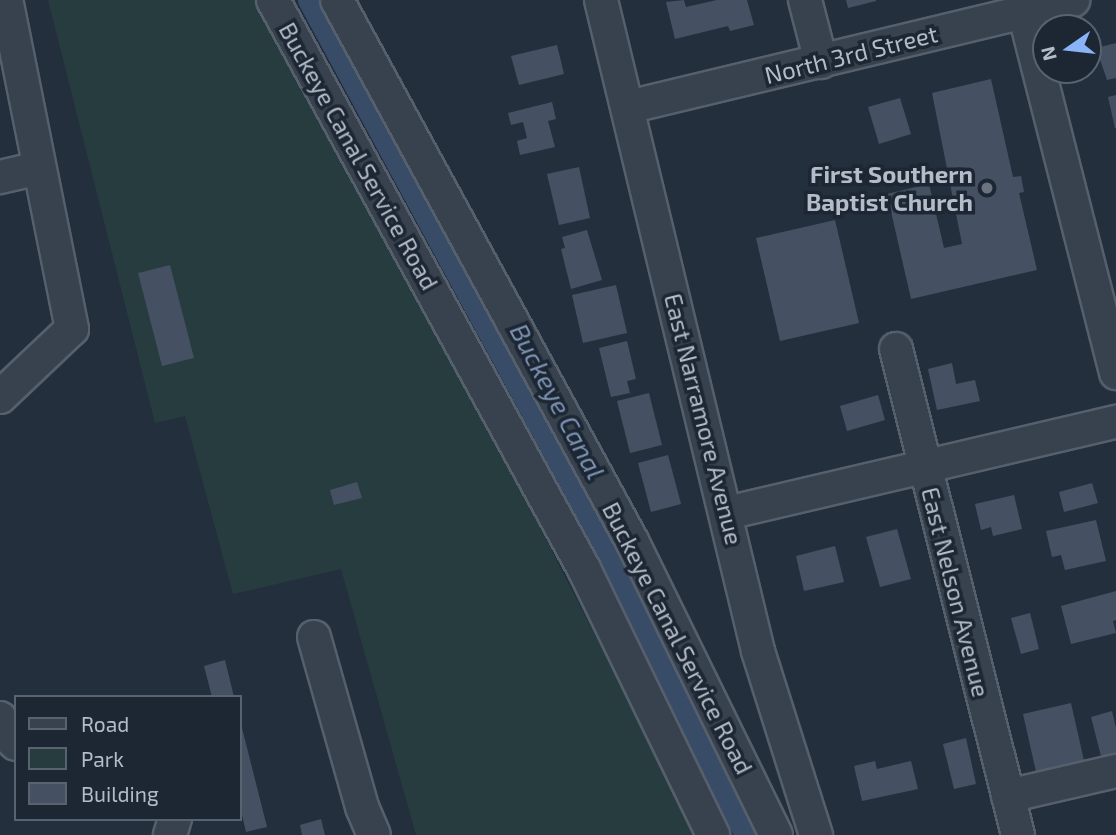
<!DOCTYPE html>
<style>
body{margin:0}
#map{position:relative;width:1116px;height:835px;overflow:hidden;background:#242f3e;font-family:"Exo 2",sans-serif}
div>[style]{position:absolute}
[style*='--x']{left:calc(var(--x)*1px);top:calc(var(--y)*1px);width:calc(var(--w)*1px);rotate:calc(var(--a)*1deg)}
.green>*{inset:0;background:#263c3f}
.canal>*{height:21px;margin:-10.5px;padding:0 10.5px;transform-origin:10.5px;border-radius:10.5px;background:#394c67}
.building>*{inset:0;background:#455162}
.roads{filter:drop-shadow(2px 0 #565f6c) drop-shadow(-2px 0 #565f6c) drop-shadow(0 2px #565f6c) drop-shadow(0 -2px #565f6c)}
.minor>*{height:32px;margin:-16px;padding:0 16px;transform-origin:16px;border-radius:16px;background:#38414e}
.dots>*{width:19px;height:19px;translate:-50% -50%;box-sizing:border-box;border:4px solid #1d2633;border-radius:50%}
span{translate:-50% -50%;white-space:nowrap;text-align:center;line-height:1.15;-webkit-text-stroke:7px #1d2633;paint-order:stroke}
.street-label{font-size:24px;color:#b4bcc9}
.poi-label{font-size:24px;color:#b4bcc9;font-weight:700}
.right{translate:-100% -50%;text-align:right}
.water-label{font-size:26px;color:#7c92b1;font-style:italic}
.legend{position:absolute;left:14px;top:695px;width:228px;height:126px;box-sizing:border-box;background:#1d2633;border:2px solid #59626f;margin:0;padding:9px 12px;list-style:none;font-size:21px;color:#b4bcc9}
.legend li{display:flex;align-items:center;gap:14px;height:35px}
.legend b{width:35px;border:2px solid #59626f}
.north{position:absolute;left:1032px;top:14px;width:70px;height:70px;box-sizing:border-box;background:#1d2633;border:2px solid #59626f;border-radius:50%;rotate:256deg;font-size:19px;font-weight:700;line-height:28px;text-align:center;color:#b4bcc9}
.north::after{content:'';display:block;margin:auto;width:24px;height:32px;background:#8ab4f8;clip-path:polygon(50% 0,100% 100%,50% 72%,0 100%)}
</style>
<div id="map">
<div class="green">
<i style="clip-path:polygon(48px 0,261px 0,534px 516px,697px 835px,416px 835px,341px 569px,233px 594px,185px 416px,155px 423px)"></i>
</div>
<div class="canal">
<i style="--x:308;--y:0;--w:631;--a:61.53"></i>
<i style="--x:609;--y:555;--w:311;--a:64.1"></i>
</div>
<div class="building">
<i style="clip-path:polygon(684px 0,686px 7px,717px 0,747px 0,754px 25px,730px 31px,728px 26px,675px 39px,666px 2px)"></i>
<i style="clip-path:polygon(846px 0,876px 0,876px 1px,848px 8px)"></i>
<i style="clip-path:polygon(1116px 43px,1116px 78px,1107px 80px,1096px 48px)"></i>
<i style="clip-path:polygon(557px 45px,564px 74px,519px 85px,511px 56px)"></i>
<i style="clip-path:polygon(991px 79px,1013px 177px,1021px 176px,1024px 192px,1019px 193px,1037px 270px,911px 299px,887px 194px,929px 184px,944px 248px,962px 244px,932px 93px)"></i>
<i style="clip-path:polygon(1116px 95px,1116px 128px,1115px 128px,1108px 97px)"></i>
<i style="clip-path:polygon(900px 98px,911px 134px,879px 144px,868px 107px)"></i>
<i style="clip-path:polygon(552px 102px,556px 119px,548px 121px,555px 147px,520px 155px,517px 141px,527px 138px,523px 122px,511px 125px,508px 113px)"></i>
<i style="clip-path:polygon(579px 167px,590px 218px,559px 225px,547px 174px)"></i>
<i style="clip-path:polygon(835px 220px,859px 323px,780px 341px,756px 238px)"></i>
<i style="clip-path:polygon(587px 230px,602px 280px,571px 289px,561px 249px,565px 248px,562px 237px)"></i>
<i style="clip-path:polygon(170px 265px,194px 358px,162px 366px,138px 273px)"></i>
<i style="clip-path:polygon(616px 285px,627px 333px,583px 343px,572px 295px)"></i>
<i style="clip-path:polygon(627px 341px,636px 379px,627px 381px,630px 393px,611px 397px,599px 348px)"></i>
<i style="clip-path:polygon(952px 363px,956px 384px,975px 380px,980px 401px,937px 410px,928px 369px)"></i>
<i style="clip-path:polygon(649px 393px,662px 445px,630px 453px,617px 401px)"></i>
<i style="clip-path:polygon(878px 395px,885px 420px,847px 431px,840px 406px)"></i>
<i style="clip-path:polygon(668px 455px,681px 504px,651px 512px,638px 463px)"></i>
<i style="clip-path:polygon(357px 482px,362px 498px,334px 505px,330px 490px)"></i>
<i style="clip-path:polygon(1092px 483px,1098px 503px,1064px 512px,1059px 492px)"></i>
<i style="clip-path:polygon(1014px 495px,1022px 529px,993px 536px,991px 527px,981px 530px,975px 504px)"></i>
<i style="clip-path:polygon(1096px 520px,1106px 561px,1065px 570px,1061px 555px,1052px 557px,1046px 531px)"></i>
<i style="clip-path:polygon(897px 529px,911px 579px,880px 587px,866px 537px)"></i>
<i style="clip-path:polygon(835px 546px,844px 582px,804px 591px,796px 556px)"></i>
<i style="clip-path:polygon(1116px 591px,1116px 620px,1113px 621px,1116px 633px,1071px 644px,1061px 606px)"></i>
<i style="clip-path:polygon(1030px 613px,1039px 649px,1021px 654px,1011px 618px)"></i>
<i style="clip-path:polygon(225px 660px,234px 697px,212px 697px,204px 666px)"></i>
<i style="clip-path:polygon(1071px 703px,1085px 765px,1037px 776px,1023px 714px)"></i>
<i style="clip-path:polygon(1112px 711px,1116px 728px,1116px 757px,1102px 760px,1091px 717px)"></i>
<i style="clip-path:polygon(241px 724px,267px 827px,246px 832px,240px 806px)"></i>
<i style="clip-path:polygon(966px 738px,976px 784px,954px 789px,943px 744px)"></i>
<i style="clip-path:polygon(875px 761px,877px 769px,911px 761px,918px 789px,862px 801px,854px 766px)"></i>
<i style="clip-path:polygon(321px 819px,325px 835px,302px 835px,300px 825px)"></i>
</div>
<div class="roads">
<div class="minor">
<i style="--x:273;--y:0;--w:648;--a:61.34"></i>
<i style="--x:584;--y:569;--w:296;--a:64.1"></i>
<i style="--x:337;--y:0;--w:616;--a:61.4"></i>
<i style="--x:632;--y:541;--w:327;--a:63.9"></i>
<i style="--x:601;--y:0;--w:670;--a:76.44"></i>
<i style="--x:758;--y:651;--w:193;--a:72.5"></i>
<i style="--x:805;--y:0;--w:64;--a:75.5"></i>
<i style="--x:1021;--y:0;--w:385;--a:75.7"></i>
<i style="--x:628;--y:107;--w:458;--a:-13.5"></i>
<i style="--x:0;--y:177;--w:40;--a:-13"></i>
<i style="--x:896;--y:349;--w:501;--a:75.91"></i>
<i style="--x:0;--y:397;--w:99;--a:-43.4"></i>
<i style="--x:72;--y:329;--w:336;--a:-101.3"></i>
<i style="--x:727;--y:513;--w:400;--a:-13.2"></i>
<i style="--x:314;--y:637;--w:177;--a:74.2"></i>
<i style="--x:362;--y:807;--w:30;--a:67"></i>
<i style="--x:0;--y:718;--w:16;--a:75"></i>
<i style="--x:4;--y:733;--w:16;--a:43"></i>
<i style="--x:1008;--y:796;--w:111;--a:-13"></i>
<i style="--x:170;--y:835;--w:17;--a:-73"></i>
</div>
</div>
<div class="dots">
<i style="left:987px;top:188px;background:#6b7280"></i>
</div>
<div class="street-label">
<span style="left:851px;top:54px;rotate:-14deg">North 3rd Street</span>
<span style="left:359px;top:156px;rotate:61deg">Buckeye Canal Service Road</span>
<span style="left:704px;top:419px;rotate:76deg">East Narramore Avenue</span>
<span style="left:956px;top:592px;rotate:76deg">East Nelson Avenue</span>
<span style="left:678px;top:638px;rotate:63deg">Buckeye Canal Service Road</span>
</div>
<div class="poi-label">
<span class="right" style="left:973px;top:188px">First Southern<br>Baptist Church</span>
</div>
<div class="water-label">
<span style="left:558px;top:401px;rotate:62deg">Buckeye Canal</span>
</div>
<ul class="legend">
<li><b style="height:9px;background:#38414e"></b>Road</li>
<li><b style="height:19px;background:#263c3f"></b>Park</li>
<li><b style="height:19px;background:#455162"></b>Building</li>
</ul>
<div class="north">N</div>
</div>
